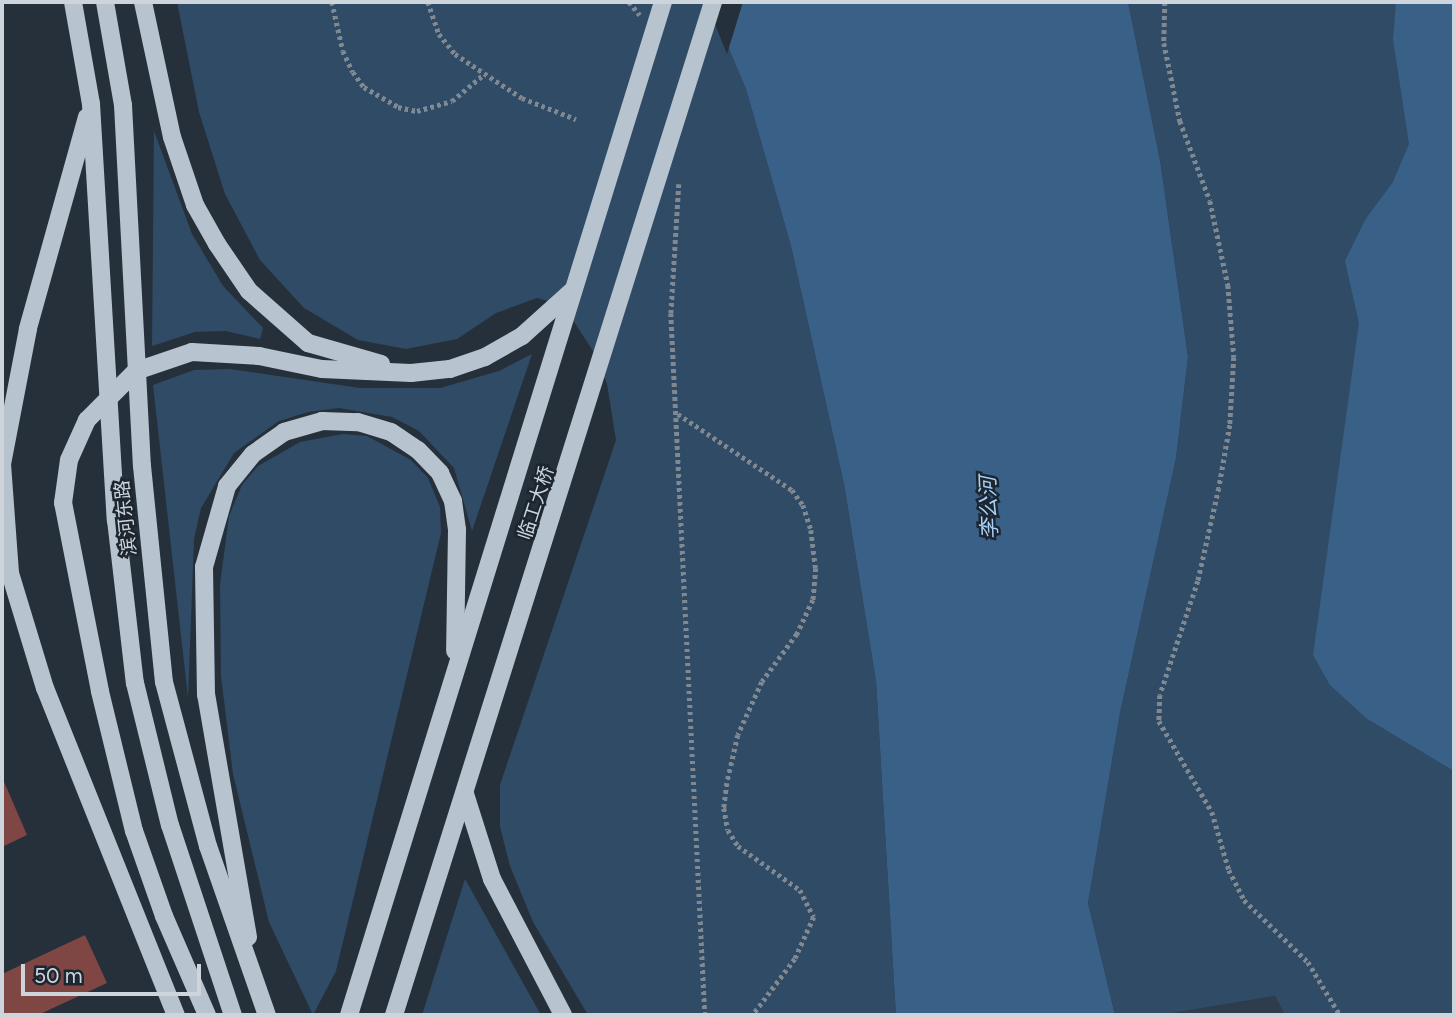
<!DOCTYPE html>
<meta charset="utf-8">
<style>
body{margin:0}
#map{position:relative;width:1456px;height:1017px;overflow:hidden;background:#26303b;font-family:Figtree,"Noto Sans SC",sans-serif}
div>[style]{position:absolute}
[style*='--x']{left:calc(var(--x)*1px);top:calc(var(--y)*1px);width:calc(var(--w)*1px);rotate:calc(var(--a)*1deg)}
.built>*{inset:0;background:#2e3c4b}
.green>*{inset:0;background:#2f4b66}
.water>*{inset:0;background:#396188}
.pier>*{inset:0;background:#26303b}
.building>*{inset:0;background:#7f4643}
.path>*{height:4.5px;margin-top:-2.25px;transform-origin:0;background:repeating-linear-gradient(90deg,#808891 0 3.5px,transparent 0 7px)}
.major>*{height:18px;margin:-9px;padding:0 9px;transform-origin:9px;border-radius:9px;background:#b7c3ce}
span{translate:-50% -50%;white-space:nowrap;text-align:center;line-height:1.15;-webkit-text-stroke:5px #1c2631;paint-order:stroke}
.street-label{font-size:19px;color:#ced4db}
.water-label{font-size:21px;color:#aacff4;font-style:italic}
.frame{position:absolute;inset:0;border:4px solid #ced4db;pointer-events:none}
.scale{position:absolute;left:21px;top:964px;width:180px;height:32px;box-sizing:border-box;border:4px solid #ced4db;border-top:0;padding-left:9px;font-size:21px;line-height:24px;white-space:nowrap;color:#ced4db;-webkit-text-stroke:5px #1c2631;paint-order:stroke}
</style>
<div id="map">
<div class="built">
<i style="clip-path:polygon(1275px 996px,1285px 1015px,1161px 1015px)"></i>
</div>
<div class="green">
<i style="clip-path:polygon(177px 2px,709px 2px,746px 89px,791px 246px,844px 484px,876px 681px,896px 1015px,588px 1015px,533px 922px,510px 866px,500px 827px,500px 785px,616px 440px,607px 384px,595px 354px,563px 305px,537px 298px,496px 313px,457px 339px,406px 349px,358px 340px,304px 308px,260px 260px,225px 194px,199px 112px)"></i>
<i style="clip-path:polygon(1128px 2px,1454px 2px,1454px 1015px,1285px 1015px,1275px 996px,1161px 1015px,1115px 1015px,1088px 903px,1120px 713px,1176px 458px,1188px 357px,1160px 160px)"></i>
<i style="clip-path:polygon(154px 131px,192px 234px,223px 286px,263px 328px,260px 339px,226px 331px,195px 332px,152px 346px)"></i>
<i style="clip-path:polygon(532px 354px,472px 531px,454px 468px,419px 431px,392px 417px,339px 408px,308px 412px,279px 421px,234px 453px,201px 508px,194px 539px,188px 698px,153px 385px,194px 370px,230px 369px,360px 388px,440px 388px,499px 371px)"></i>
<i style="clip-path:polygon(343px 434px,367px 436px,411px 460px,428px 478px,440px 507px,441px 533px,336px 971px,313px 1015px,269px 922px,233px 774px,221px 676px,220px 585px,229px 516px,242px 485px,258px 466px,300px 442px)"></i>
<i style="clip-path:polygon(465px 879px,541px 1015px,422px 1015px)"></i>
</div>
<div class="water">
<i style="clip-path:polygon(709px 2px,1128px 2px,1160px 160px,1188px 357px,1176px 458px,1120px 713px,1088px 903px,1115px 1015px,896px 1015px,876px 681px,844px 484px,791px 246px,746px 89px)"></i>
<i style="clip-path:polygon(1396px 2px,1454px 2px,1454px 771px,1366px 718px,1330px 685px,1313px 655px,1359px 323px,1345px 261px,1365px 220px,1393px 182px,1409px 144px,1393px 39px)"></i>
</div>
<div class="pier">
<i style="clip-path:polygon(706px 2px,743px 2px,727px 54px)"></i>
</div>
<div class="building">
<i style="clip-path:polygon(2px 777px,27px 835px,2px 847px)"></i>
<i style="clip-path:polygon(85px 935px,107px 983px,38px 1015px,2px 1015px,2px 974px)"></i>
</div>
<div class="path">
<i style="--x:332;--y:2;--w:50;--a:77.3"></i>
<i style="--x:343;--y:51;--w:23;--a:65"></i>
<i style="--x:353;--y:72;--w:19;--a:54"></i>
<i style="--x:364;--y:87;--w:39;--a:30"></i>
<i style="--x:398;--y:107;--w:19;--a:12"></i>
<i style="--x:417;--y:111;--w:36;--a:-16"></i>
<i style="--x:452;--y:101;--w:40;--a:-40"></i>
<i style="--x:428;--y:2;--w:34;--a:71"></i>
<i style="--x:439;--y:34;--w:26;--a:51"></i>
<i style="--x:455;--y:54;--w:80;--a:33.3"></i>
<i style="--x:522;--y:98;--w:58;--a:21.3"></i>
<i style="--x:629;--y:2;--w:17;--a:50"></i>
<i style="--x:1165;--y:2;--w:41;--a:91.4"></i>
<i style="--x:1164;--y:43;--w:80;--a:78.4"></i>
<i style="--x:1180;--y:121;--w:85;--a:69.4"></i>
<i style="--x:1210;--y:201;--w:86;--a:77.9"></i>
<i style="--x:1228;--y:285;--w:72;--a:85.2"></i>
<i style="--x:1234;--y:357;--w:68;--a:93.4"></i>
<i style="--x:1230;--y:425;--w:64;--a:99.9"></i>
<i style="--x:1219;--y:488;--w:95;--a:102.7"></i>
<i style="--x:1198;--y:581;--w:120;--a:108.4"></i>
<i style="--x:1160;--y:695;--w:26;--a:92"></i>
<i style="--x:1159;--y:721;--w:105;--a:59.8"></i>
<i style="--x:1212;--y:812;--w:60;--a:73.7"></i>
<i style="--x:1229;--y:870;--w:34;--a:63"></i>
<i style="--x:1244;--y:900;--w:89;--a:44.1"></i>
<i style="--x:1308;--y:962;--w:62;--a:58.9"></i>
<i style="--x:679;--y:184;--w:129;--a:93.5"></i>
<i style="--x:671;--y:313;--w:703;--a:87.23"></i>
<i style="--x:678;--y:414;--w:137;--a:33.7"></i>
<i style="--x:792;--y:490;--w:19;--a:54"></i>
<i style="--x:803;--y:505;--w:26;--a:72"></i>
<i style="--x:811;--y:530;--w:38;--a:83"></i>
<i style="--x:816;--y:568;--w:32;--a:95"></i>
<i style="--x:813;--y:600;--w:38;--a:115"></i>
<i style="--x:797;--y:634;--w:59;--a:126.1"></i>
<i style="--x:762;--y:682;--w:58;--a:114.4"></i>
<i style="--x:738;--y:735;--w:49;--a:102.9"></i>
<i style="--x:727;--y:783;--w:25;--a:97"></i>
<i style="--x:724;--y:808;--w:22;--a:80"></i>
<i style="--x:728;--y:830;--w:19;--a:58"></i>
<i style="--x:738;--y:846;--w:76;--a:35.4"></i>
<i style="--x:800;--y:890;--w:30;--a:63"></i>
<i style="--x:814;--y:917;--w:46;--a:114.3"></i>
<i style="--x:795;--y:959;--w:70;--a:126.9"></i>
</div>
<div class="major">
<i style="--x:73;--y:2;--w:104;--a:80"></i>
<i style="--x:91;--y:104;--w:417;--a:86.6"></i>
<i style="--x:116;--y:520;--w:164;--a:83.4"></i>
<i style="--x:135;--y:683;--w:146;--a:76.2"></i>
<i style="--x:170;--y:825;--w:200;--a:71.7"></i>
<i style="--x:105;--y:2;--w:105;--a:80.1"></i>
<i style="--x:123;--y:105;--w:361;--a:87"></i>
<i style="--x:142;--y:466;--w:217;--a:84.2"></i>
<i style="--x:164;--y:682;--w:170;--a:75"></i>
<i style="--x:208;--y:846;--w:179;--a:70.8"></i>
<i style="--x:143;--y:2;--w:138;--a:77.9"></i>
<i style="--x:172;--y:137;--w:72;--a:71.3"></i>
<i style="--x:195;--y:205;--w:45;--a:60.6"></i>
<i style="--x:217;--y:244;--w:57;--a:55.8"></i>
<i style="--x:249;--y:291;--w:79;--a:41.4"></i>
<i style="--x:308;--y:343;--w:76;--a:16"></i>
<i style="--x:87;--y:117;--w:220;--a:105.6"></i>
<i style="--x:28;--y:329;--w:137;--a:100.9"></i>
<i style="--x:2;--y:464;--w:109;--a:85.8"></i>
<i style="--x:10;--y:573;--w:120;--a:73.1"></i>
<i style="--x:45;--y:688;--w:352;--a:68.2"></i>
<i style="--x:465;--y:794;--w:89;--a:72.4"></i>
<i style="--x:492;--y:879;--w:153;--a:62.4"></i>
<i style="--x:248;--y:937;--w:246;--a:-99.8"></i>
<i style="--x:206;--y:695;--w:128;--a:-90.9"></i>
<i style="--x:204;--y:567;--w:84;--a:-74.1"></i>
<i style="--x:227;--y:486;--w:41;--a:-50.9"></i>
<i style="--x:253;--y:454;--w:38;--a:-35"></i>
<i style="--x:284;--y:432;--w:40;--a:-16"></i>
<i style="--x:322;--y:421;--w:36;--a:2"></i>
<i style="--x:358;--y:422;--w:34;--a:17"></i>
<i style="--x:391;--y:432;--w:32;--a:34"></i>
<i style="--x:418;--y:450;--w:32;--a:46"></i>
<i style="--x:440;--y:473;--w:31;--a:65"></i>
<i style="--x:453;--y:501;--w:29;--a:82"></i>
<i style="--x:457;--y:530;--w:121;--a:90.9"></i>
<i style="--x:207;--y:1015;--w:108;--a:-113.5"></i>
<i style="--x:164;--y:916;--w:90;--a:-109.4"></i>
<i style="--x:134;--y:831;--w:144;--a:-103.7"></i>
<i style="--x:100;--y:691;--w:192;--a:-101.1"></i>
<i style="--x:63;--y:503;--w:43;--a:-82.1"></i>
<i style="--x:69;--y:460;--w:44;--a:-65.8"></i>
<i style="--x:87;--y:420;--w:69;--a:-45"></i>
<i style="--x:136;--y:371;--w:59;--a:-18.7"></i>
<i style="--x:192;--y:352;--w:67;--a:3.4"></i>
<i style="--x:259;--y:356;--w:64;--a:11.7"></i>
<i style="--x:322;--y:369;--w:89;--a:2.6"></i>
<i style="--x:411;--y:373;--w:39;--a:-6"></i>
<i style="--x:450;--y:369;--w:37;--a:-19"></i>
<i style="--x:485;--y:357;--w:43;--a:-29.6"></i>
<i style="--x:522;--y:336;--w:67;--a:-42"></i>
<i style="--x:349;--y:1015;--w:1061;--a:-72.78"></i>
<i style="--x:394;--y:1015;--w:1062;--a:-72.52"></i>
</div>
<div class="street-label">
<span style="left:536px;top:503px;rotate:-72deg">临工大桥</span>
<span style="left:126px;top:518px;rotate:-96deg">滨河东路</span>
</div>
<div class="water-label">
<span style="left:989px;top:508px;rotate:-92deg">李公河</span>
</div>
<div class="frame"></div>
<div class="scale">50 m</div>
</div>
